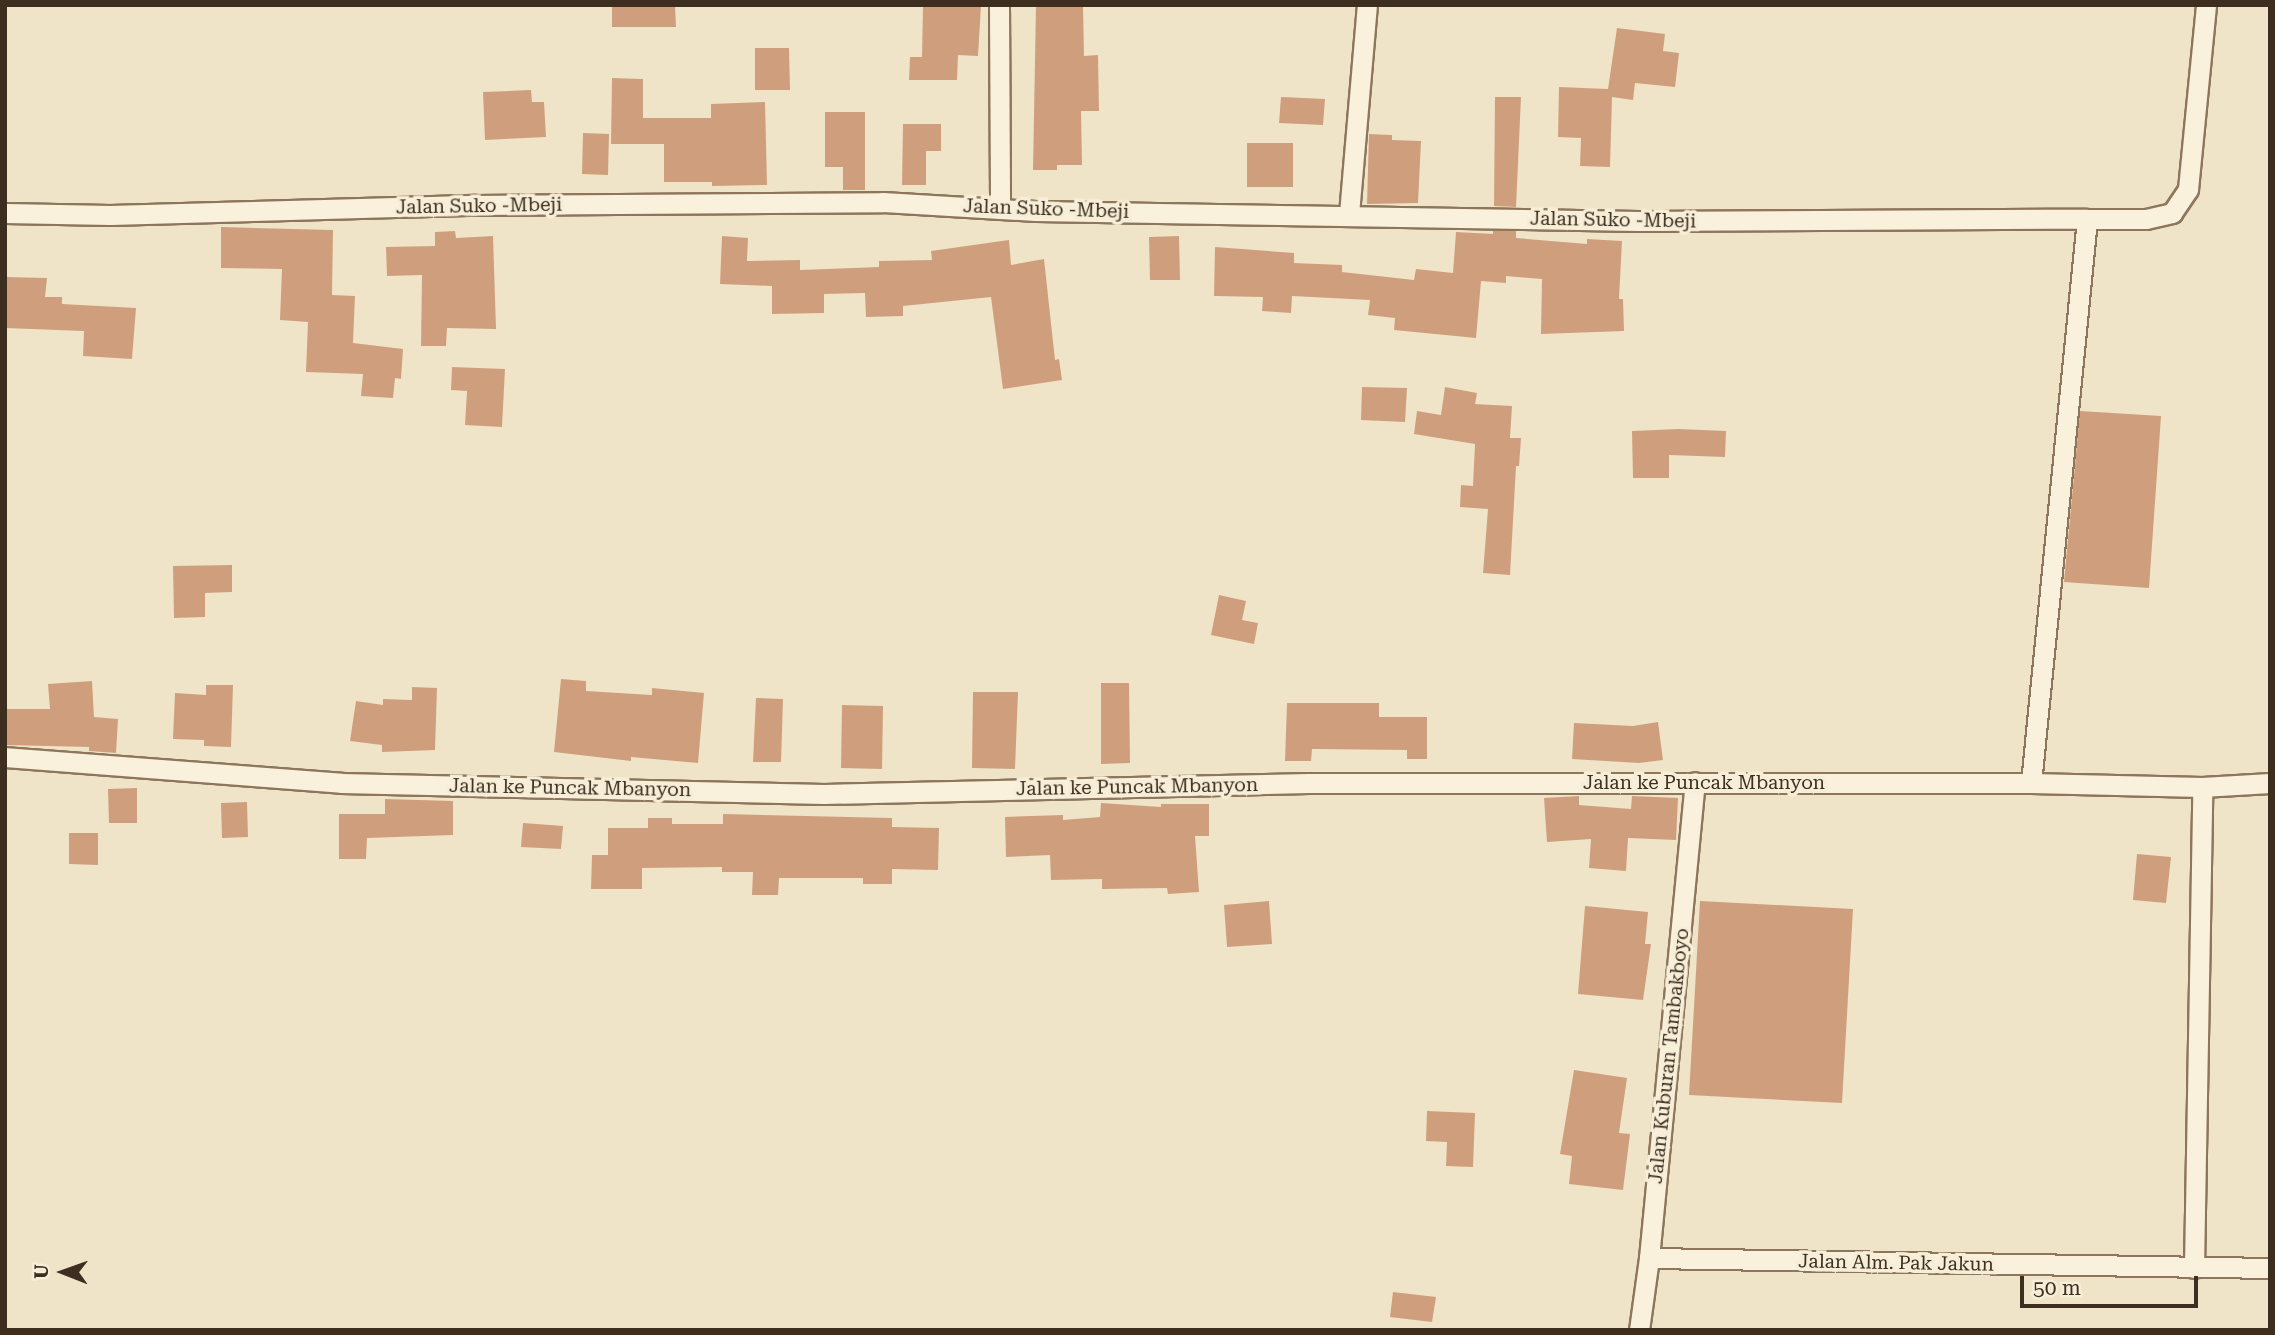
<!DOCTYPE html>
<style>
body{margin:0}
#map{position:relative;width:2275px;height:1335px;overflow:hidden;background:#f0e4c8;font-family:"Roboto Serif",serif}
div>[style]{position:absolute}
[style*='--x']{left:calc(var(--x)*1px);top:calc(var(--y)*1px);width:calc(var(--w)*1px);rotate:calc(var(--a)*1deg)}
.building>*{inset:0;background:#cf9f7d}
.roads{filter:drop-shadow(2px 0 #8d765c) drop-shadow(-2px 0 #8d765c) drop-shadow(0 2px #8d765c) drop-shadow(0 -2px #8d765c)}
.street>*{height:19px;margin:-9.5px;padding:0 9.5px;transform-origin:9.5px;border-radius:9.5px;background:#faf1dc}
span{translate:-50% -50%;white-space:nowrap;text-align:center;line-height:1.15;-webkit-text-stroke:7px #f7eed8;paint-order:stroke}
.street-label{font-size:19px;color:#3d2e20}
.frame{position:absolute;inset:0;border:7px solid #3d2e20;pointer-events:none}
.north{position:absolute;left:28px;top:1237px;width:70px;height:70px;-webkit-text-stroke:5px #f7eed8;paint-order:stroke;rotate:271deg;font-size:19px;font-weight:700;line-height:28px;text-align:center;color:#3d2e20}
.north::after{content:'';display:block;margin:auto;width:24px;height:32px;background:#3d2e20;clip-path:polygon(50% 0,100% 100%,50% 72%,0 100%)}
.scale{position:absolute;left:2020px;top:1276px;width:178px;height:32px;box-sizing:border-box;border:4px solid #3d2e20;border-top:0;padding-left:9px;font-size:21px;line-height:24px;white-space:nowrap;color:#3d2e20;-webkit-text-stroke:5px #f7eed8;paint-order:stroke}
</style>
<div id="map">
<div class="building">
<i style="clip-path:polygon(612px 5px,675px 5px,676px 27px,612px 27px)"></i>
<i style="clip-path:polygon(923px 5px,981px 5px,978px 56px,958px 55px,957px 80px,909px 80px,910px 57px,922px 57px)"></i>
<i style="clip-path:polygon(1036px 5px,1083px 6px,1084px 56px,1098px 55px,1099px 111px,1081px 111px,1082px 165px,1057px 165px,1057px 170px,1033px 170px)"></i>
<i style="clip-path:polygon(1617px 28px,1665px 34px,1663px 51px,1679px 53px,1675px 87px,1635px 83px,1633px 100px,1612px 97px,1610px 167px,1580px 166px,1581px 138px,1558px 137px,1559px 87px,1608px 89px)"></i>
<i style="clip-path:polygon(755px 48px,789px 48px,790px 90px,755px 90px)"></i>
<i style="clip-path:polygon(612px 78px,643px 79px,643px 118px,711px 118px,711px 104px,765px 102px,767px 185px,712px 186px,712px 182px,664px 182px,664px 144px,611px 144px)"></i>
<i style="clip-path:polygon(531px 90px,532px 102px,544px 102px,546px 137px,485px 140px,483px 92px)"></i>
<i style="clip-path:polygon(1281px 97px,1325px 99px,1323px 125px,1279px 123px)"></i>
<i style="clip-path:polygon(1495px 97px,1521px 97px,1516px 207px,1494px 206px)"></i>
<i style="clip-path:polygon(825px 112px,865px 112px,865px 190px,843px 190px,843px 167px,825px 167px)"></i>
<i style="clip-path:polygon(903px 124px,941px 124px,941px 151px,926px 151px,926px 185px,902px 185px)"></i>
<i style="clip-path:polygon(583px 133px,609px 134px,608px 175px,582px 174px)"></i>
<i style="clip-path:polygon(1369px 134px,1392px 135px,1392px 140px,1421px 141px,1418px 203px,1367px 204px)"></i>
<i style="clip-path:polygon(1247px 143px,1293px 143px,1293px 187px,1247px 187px)"></i>
<i style="clip-path:polygon(221px 227px,333px 230px,332px 295px,355px 296px,353px 343px,403px 349px,401px 379px,395px 378px,393px 398px,361px 396px,363px 374px,306px 372px,308px 322px,280px 320px,282px 269px,221px 268px)"></i>
<i style="clip-path:polygon(455px 231px,456px 238px,493px 236px,496px 329px,447px 328px,446px 346px,421px 346px,422px 275px,387px 276px,386px 247px,435px 246px,435px 232px)"></i>
<i style="clip-path:polygon(1493px 231px,1516px 231px,1516px 238px,1587px 244px,1587px 239px,1622px 241px,1619px 299px,1623px 299px,1624px 331px,1541px 334px,1542px 279px,1506px 276px,1506px 283px,1481px 281px,1476px 338px,1394px 330px,1395px 318px,1368px 315px,1370px 300px,1292px 296px,1291px 313px,1262px 311px,1263px 297px,1214px 296px,1215px 247px,1294px 253px,1294px 263px,1342px 265px,1342px 272px,1414px 280px,1416px 269px,1453px 273px,1456px 232px,1493px 234px)"></i>
<i style="clip-path:polygon(722px 236px,748px 238px,747px 261px,800px 260px,800px 270px,879px 267px,879px 261px,932px 260px,931px 251px,1009px 240px,1011px 265px,1044px 259px,1055px 360px,1059px 359px,1062px 380px,1003px 389px,991px 297px,903px 306px,903px 316px,866px 317px,865px 293px,824px 294px,824px 313px,772px 314px,772px 286px,720px 284px)"></i>
<i style="clip-path:polygon(1179px 236px,1180px 280px,1150px 280px,1149px 237px)"></i>
<i style="clip-path:polygon(6px 277px,47px 278px,45px 297px,62px 297px,62px 304px,136px 308px,132px 359px,83px 356px,84px 331px,5px 328px)"></i>
<i style="clip-path:polygon(452px 367px,505px 369px,502px 427px,465px 425px,467px 391px,451px 390px)"></i>
<i style="clip-path:polygon(1362px 387px,1407px 388px,1405px 422px,1361px 420px)"></i>
<i style="clip-path:polygon(1445px 387px,1477px 393px,1475px 404px,1512px 406px,1510px 438px,1521px 438px,1519px 466px,1516px 466px,1510px 575px,1483px 573px,1488px 509px,1460px 507px,1461px 485px,1473px 486px,1475px 444px,1414px 434px,1417px 411px,1441px 415px)"></i>
<i style="clip-path:polygon(2080px 411px,2161px 416px,2149px 588px,2064px 582px)"></i>
<i style="clip-path:polygon(1678px 429px,1726px 431px,1725px 457px,1669px 455px,1669px 478px,1633px 478px,1632px 431px)"></i>
<i style="clip-path:polygon(232px 565px,232px 592px,205px 593px,205px 617px,174px 618px,173px 566px)"></i>
<i style="clip-path:polygon(1219px 595px,1246px 601px,1242px 620px,1258px 623px,1254px 644px,1211px 635px)"></i>
<i style="clip-path:polygon(561px 679px,586px 681px,586px 691px,652px 695px,652px 688px,704px 693px,698px 763px,631px 757px,631px 761px,554px 752px)"></i>
<i style="clip-path:polygon(92px 681px,94px 717px,118px 719px,116px 753px,89px 751px,89px 747px,5px 745px,5px 709px,50px 709px,48px 684px)"></i>
<i style="clip-path:polygon(1101px 683px,1129px 683px,1130px 763px,1101px 764px)"></i>
<i style="clip-path:polygon(206px 685px,233px 685px,231px 747px,204px 746px,204px 740px,173px 739px,175px 693px,206px 695px)"></i>
<i style="clip-path:polygon(412px 687px,437px 688px,435px 750px,382px 752px,382px 745px,350px 741px,356px 701px,383px 705px,383px 699px,412px 700px)"></i>
<i style="clip-path:polygon(973px 692px,1018px 692px,1015px 769px,972px 768px)"></i>
<i style="clip-path:polygon(756px 698px,783px 699px,781px 762px,753px 762px)"></i>
<i style="clip-path:polygon(1287px 703px,1379px 703px,1379px 717px,1427px 717px,1427px 759px,1407px 759px,1407px 750px,1312px 749px,1311px 761px,1285px 761px)"></i>
<i style="clip-path:polygon(842px 705px,883px 706px,882px 769px,841px 768px)"></i>
<i style="clip-path:polygon(1658px 722px,1663px 760px,1639px 763px,1572px 759px,1574px 723px,1633px 726px)"></i>
<i style="clip-path:polygon(137px 788px,137px 823px,109px 823px,108px 789px)"></i>
<i style="clip-path:polygon(1579px 796px,1579px 805px,1631px 809px,1632px 796px,1678px 798px,1676px 840px,1628px 838px,1626px 871px,1589px 868px,1591px 839px,1547px 842px,1544px 798px)"></i>
<i style="clip-path:polygon(385px 799px,453px 801px,453px 835px,367px 838px,366px 859px,339px 859px,339px 814px,385px 814px)"></i>
<i style="clip-path:polygon(247px 802px,248px 837px,222px 838px,221px 803px)"></i>
<i style="clip-path:polygon(1101px 803px,1161px 807px,1161px 804px,1209px 804px,1209px 836px,1195px 836px,1199px 892px,1168px 894px,1167px 888px,1102px 889px,1102px 879px,1051px 880px,1050px 855px,1006px 857px,1005px 817px,1063px 815px,1063px 820px,1100px 817px)"></i>
<i style="clip-path:polygon(723px 814px,892px 818px,892px 827px,939px 828px,938px 870px,892px 869px,892px 884px,863px 884px,863px 878px,779px 878px,778px 895px,752px 895px,753px 872px,722px 872px,722px 867px,642px 868px,642px 889px,591px 889px,592px 855px,608px 855px,608px 828px,648px 828px,648px 818px,672px 818px,672px 824px,723px 824px)"></i>
<i style="clip-path:polygon(523px 823px,563px 826px,561px 849px,521px 847px)"></i>
<i style="clip-path:polygon(69px 833px,98px 833px,98px 865px,69px 864px)"></i>
<i style="clip-path:polygon(2137px 854px,2171px 857px,2166px 903px,2133px 900px)"></i>
<i style="clip-path:polygon(1269px 901px,1272px 944px,1227px 947px,1224px 905px)"></i>
<i style="clip-path:polygon(1700px 901px,1853px 909px,1842px 1103px,1689px 1095px)"></i>
<i style="clip-path:polygon(1585px 906px,1648px 912px,1645px 944px,1651px 944px,1643px 1000px,1578px 994px)"></i>
<i style="clip-path:polygon(1574px 1070px,1627px 1078px,1619px 1133px,1630px 1134px,1623px 1190px,1569px 1184px,1572px 1156px,1560px 1154px)"></i>
<i style="clip-path:polygon(1427px 1111px,1475px 1113px,1473px 1167px,1446px 1166px,1447px 1142px,1426px 1141px)"></i>
<i style="clip-path:polygon(1393px 1292px,1436px 1297px,1432px 1322px,1390px 1317px)"></i>
</div>
<div class="roads">
<div class="street">
<i style="--x:999;--y:5;--w:204;--a:89.7"></i>
<i style="--x:5;--y:213;--w:105;--a:1.1"></i>
<i style="--x:110;--y:215;--w:366;--a:-1.6"></i>
<i style="--x:476;--y:205;--w:407;--a:-0.4"></i>
<i style="--x:883;--y:202;--w:153;--a:3.4"></i>
<i style="--x:1036;--y:211;--w:602;--a:0.95"></i>
<i style="--x:1638;--y:221;--w:449;--a:-0.3"></i>
<i style="--x:1349;--y:214;--w:210;--a:-85.1"></i>
<i style="--x:5;--y:757;--w:337;--a:4.4"></i>
<i style="--x:341;--y:783;--w:483;--a:1.3"></i>
<i style="--x:824;--y:794;--w:485;--a:-1.3"></i>
<i style="--x:1309;--y:783;--w:722;--a:0"></i>
<i style="--x:2031;--y:783;--w:171;--a:1.3"></i>
<i style="--x:2202;--y:787;--w:68;--a:-3.4"></i>
<i style="--x:2031;--y:783;--w:567;--a:-84.33"></i>
<i style="--x:2087;--y:219;--w:59;--a:0"></i>
<i style="--x:2146;--y:219;--w:27;--a:-13"></i>
<i style="--x:2172;--y:213;--w:29;--a:-56"></i>
<i style="--x:2188;--y:189;--w:185;--a:-84.4"></i>
<i style="--x:1649;--y:1258;--w:621;--a:0.92"></i>
<i style="--x:2194;--y:1268;--w:481;--a:-89"></i>
<i style="--x:1639;--y:1330;--w:73;--a:-82.1"></i>
<i style="--x:1649;--y:1258;--w:478;--a:-84.5"></i>
</div>
</div>
<div class="street-label">
<span style="left:479px;top:206px;rotate:-1deg">Jalan Suko -Mbeji</span>
<span style="left:1046px;top:209px;rotate:2deg">Jalan Suko -Mbeji</span>
<span style="left:1613px;top:220px;rotate:1deg">Jalan Suko -Mbeji</span>
<span style="left:1704px;top:783px">Jalan ke Puncak Mbanyon</span>
<span style="left:1137px;top:787px;rotate:-1deg">Jalan ke Puncak Mbanyon</span>
<span style="left:570px;top:788px;rotate:1deg">Jalan ke Puncak Mbanyon</span>
<span style="left:1669px;top:1056px;rotate:-84deg">Jalan Kuburan Tambakboyo</span>
<span style="left:1896px;top:1263px;rotate:1deg">Jalan Alm. Pak Jakun</span>
</div>
<div class="frame"></div>
<div class="north">U</div>
<div class="scale">50 m</div>
</div>
